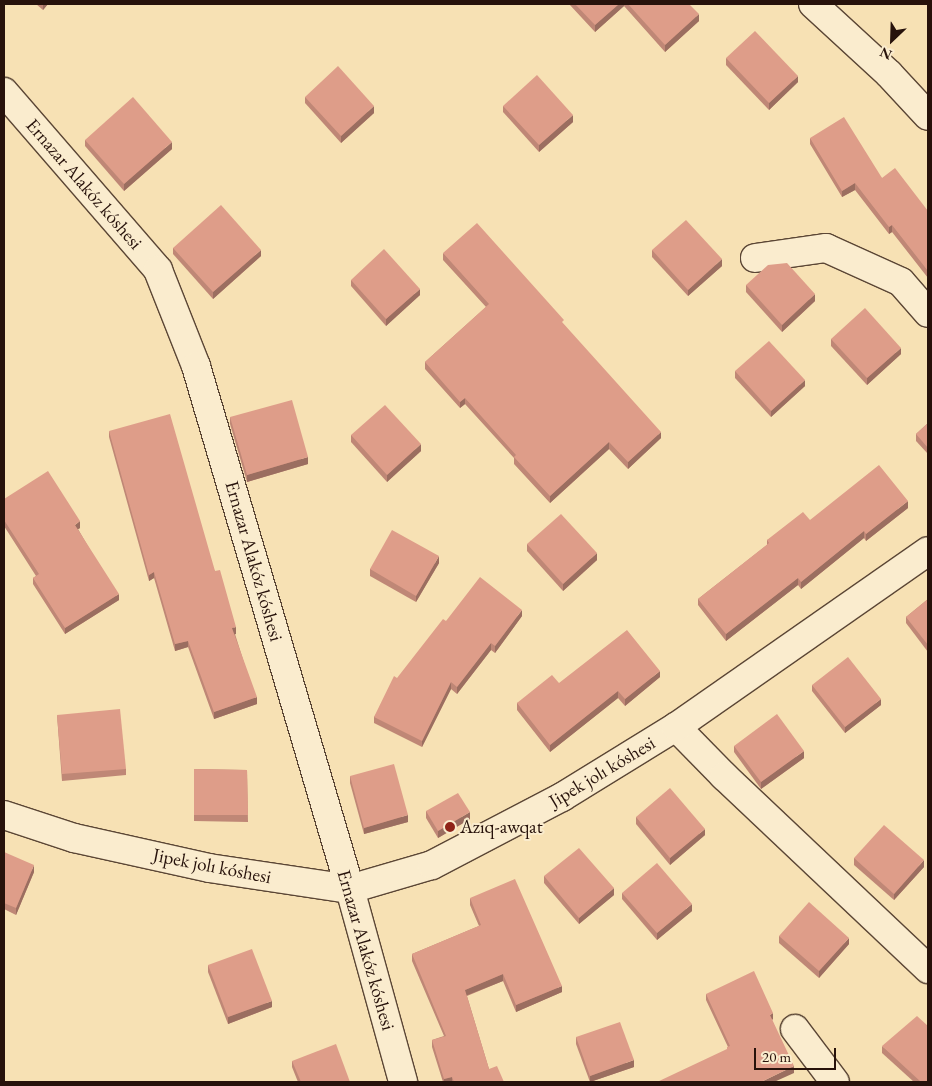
<!DOCTYPE html>
<meta charset="utf-8">
<style>
body{margin:0}
#map{position:relative;width:932px;height:1086px;overflow:hidden;background:#f7e1b4;font-family:"EB Garamond",serif}
div>[style]{position:absolute}
[style*='--x']{left:calc(var(--x)*1px);top:calc(var(--y)*1px);width:calc(var(--w)*1px);rotate:calc(var(--a)*1deg)}
.roads{filter:drop-shadow(1px 0 #5b4635) drop-shadow(-1px 0 #5b4635) drop-shadow(0 1px #5b4635) drop-shadow(0 -1px #5b4635)}
.minor>*{height:28px;margin:-14px;padding:0 14px;transform-origin:14px;border-radius:14px;background:#faecce}
.wall>*{inset:0;background:#bf8776}
.shaded-wall>*{inset:0;background:#9b6e60}
.building>*{inset:0;background:#de9d89}
.dots>*{width:14px;height:14px;translate:-50% -50%;box-sizing:border-box;border:2px solid #faecce;border-radius:50%}
span{translate:-50% -50%;white-space:nowrap;text-align:center;line-height:1.15;-webkit-text-stroke:4px #faecce;paint-order:stroke}
.street-label{font-size:19px;color:#27120b}
.poi-label{font-size:19px;color:#27120b}
.left{translate:0 -50%;text-align:left}
.frame{position:absolute;inset:0;border:5px solid #27120b;pointer-events:none}
.north{position:absolute;left:867px;top:15px;width:50px;height:50px;-webkit-text-stroke:4px #faecce;paint-order:stroke;rotate:204deg;font-size:14px;font-weight:700;line-height:20px;text-align:center;color:#27120b}
.north::after{content:'';display:block;margin:auto;width:18px;height:22px;background:#27120b;clip-path:polygon(50% 0,100% 100%,50% 72%,0 100%)}
.scale{position:absolute;left:754px;top:1048px;width:82px;height:22px;box-sizing:border-box;border:2px solid #27120b;border-top:0;padding-left:6px;font-size:15px;line-height:18px;white-space:nowrap;color:#27120b;-webkit-text-stroke:4px #faecce;paint-order:stroke}
</style>
<div id="map">
<div class="roads">
<div class="minor">
<i style="--x:813;--y:4;--w:103;--a:42.6"></i>
<i style="--x:889;--y:74;--w:57;--a:47.1"></i>
<i style="--x:4;--y:92;--w:235;--a:49.1"></i>
<i style="--x:158;--y:270;--w:103;--a:68.4"></i>
<i style="--x:196;--y:366;--w:545;--a:73.59"></i>
<i style="--x:350;--y:889;--w:200;--a:74.6"></i>
<i style="--x:755;--y:258;--w:72;--a:-8"></i>
<i style="--x:826;--y:248;--w:82;--a:24.4"></i>
<i style="--x:901;--y:282;--w:41;--a:48.9"></i>
<i style="--x:676;--y:727;--w:69;--a:45.6"></i>
<i style="--x:724;--y:776;--w:281;--a:43.4"></i>
<i style="--x:4;--y:815;--w:74;--a:18.2"></i>
<i style="--x:74;--y:838;--w:138;--a:12.5"></i>
<i style="--x:209;--y:868;--w:143;--a:8.5"></i>
<i style="--x:350;--y:889;--w:85;--a:-16.3"></i>
<i style="--x:432;--y:865;--w:147;--a:-27.6"></i>
<i style="--x:562;--y:797;--w:134;--a:-31.6"></i>
<i style="--x:676;--y:727;--w:307;--a:-34.9"></i>
<i style="--x:795;--y:1029;--w:66;--a:53"></i>
</div>
</div>
<div class="wall">
<i style="clip-path:polygon(36px 4px,48px 4px,43px 10px)"></i>
<i style="clip-path:polygon(569px 4px,689px 4px,699px 21px,665px 52px,624px 6px,595px 32px)"></i>
<i style="clip-path:polygon(726px 58px,798px 82px,769px 110px,726px 65px)"></i>
<i style="clip-path:polygon(305px 97px,374px 113px,341px 143px,305px 103px)"></i>
<i style="clip-path:polygon(503px 106px,573px 122px,539px 152px,503px 112px)"></i>
<i style="clip-path:polygon(810px 138px,882px 178px,928px 211px,928px 278px,892px 232px,889px 234px,855px 190px,842px 197px,810px 144px)"></i>
<i style="clip-path:polygon(85px 140px,172px 149px,124px 191px,85px 146px)"></i>
<i style="clip-path:polygon(173px 248px,261px 256px,213px 299px,173px 254px)"></i>
<i style="clip-path:polygon(652px 250px,722px 266px,688px 296px,652px 257px)"></i>
<i style="clip-path:polygon(443px 253px,564px 325px,661px 438px,628px 469px,609px 449px,550px 503px,514px 464px,514px 458px,465px 404px,460px 408px,425px 369px,425px 362px,486px 307px,443px 260px)"></i>
<i style="clip-path:polygon(351px 280px,420px 295px,386px 326px,351px 286px)"></i>
<i style="clip-path:polygon(746px 285px,815px 301px,782px 332px,746px 292px)"></i>
<i style="clip-path:polygon(831px 339px,901px 354px,867px 385px,831px 346px)"></i>
<i style="clip-path:polygon(735px 371px,805px 386px,771px 417px,735px 378px)"></i>
<i style="clip-path:polygon(230px 417px,308px 464px,247px 482px,230px 424px)"></i>
<i style="clip-path:polygon(928px 423px,928px 454px,916px 441px,916px 434px)"></i>
<i style="clip-path:polygon(109px 431px,215px 571px,236px 634px,235px 634px,257px 704px,214px 719px,188px 647px,175px 651px,154px 578px,149px 581px,109px 437px)"></i>
<i style="clip-path:polygon(351px 435px,421px 451px,387px 482px,351px 442px)"></i>
<i style="clip-path:polygon(4px 499px,80px 528px,78px 529px,119px 600px,65px 634px,33px 584px,33px 578px,36px 576px,4px 526px)"></i>
<i style="clip-path:polygon(908px 508px,866px 541px,864px 538px,801px 589px,798px 585px,726px 641px,698px 605px,698px 599px,767px 545px,767px 540px,810px 520px)"></i>
<i style="clip-path:polygon(527px 544px,597px 560px,563px 591px,527px 551px)"></i>
<i style="clip-path:polygon(439px 563px,416px 602px,370px 576px,370px 569px)"></i>
<i style="clip-path:polygon(928px 599px,928px 652px,906px 623px,906px 617px)"></i>
<i style="clip-path:polygon(522px 616px,495px 653px,491px 650px,457px 694px,451px 689px,422px 747px,374px 723px,374px 717px,446px 621px)"></i>
<i style="clip-path:polygon(660px 677px,625px 706px,618px 698px,550px 752px,517px 710px,517px 703px,559px 683px)"></i>
<i style="clip-path:polygon(812px 685px,881px 705px,845px 733px,812px 691px)"></i>
<i style="clip-path:polygon(57px 715px,126px 769px,126px 775px,62px 781px)"></i>
<i style="clip-path:polygon(734px 746px,804px 758px,761px 789px,734px 752px)"></i>
<i style="clip-path:polygon(194px 769px,247px 770px,248px 822px,194px 821px)"></i>
<i style="clip-path:polygon(350px 776px,408px 822px,364px 834px,350px 783px)"></i>
<i style="clip-path:polygon(426px 811px,470px 819px,438px 838px,426px 818px)"></i>
<i style="clip-path:polygon(636px 817px,705px 835px,670px 865px,636px 824px)"></i>
<i style="clip-path:polygon(4px 852px,34px 872px,16px 915px,4px 909px)"></i>
<i style="clip-path:polygon(854px 858px,924px 867px,894px 900px,854px 865px)"></i>
<i style="clip-path:polygon(544px 876px,614px 895px,579px 924px,544px 883px)"></i>
<i style="clip-path:polygon(622px 893px,692px 911px,657px 940px,622px 899px)"></i>
<i style="clip-path:polygon(470px 898px,562px 992px,516px 1012px,503px 981px,467px 996px,489px 1069px,504px 1082px,443px 1082px,432px 1047px,432px 1040px,444px 1036px,412px 961px,412px 954px,479px 926px,470px 905px)"></i>
<i style="clip-path:polygon(779px 936px,849px 944px,819px 978px,779px 943px)"></i>
<i style="clip-path:polygon(208px 965px,272px 1007px,228px 1024px,208px 972px)"></i>
<i style="clip-path:polygon(706px 994px,773px 1019px,772px 1020px,794px 1073px,727px 1050px,727px 1047px,728px 1047px,706px 1000px)"></i>
<i style="clip-path:polygon(576px 1037px,634px 1067px,590px 1082px,576px 1044px)"></i>
<i style="clip-path:polygon(882px 1046px,928px 1082px,914px 1082px,882px 1053px)"></i>
<i style="clip-path:polygon(292px 1061px,350px 1082px,298px 1082px,292px 1067px)"></i>
</div>
<div class="shaded-wall">
<i style="clip-path:polygon(43px 4px,48px 4px,43px 10px)"></i>
<i style="clip-path:polygon(619px 4px,624px 4px,624px 6px,595px 32px,595px 25px)"></i>
<i style="clip-path:polygon(699px 14px,699px 21px,665px 52px,665px 45px)"></i>
<i style="clip-path:polygon(798px 76px,798px 82px,769px 110px,769px 103px)"></i>
<i style="clip-path:polygon(374px 106px,374px 113px,341px 143px,341px 136px)"></i>
<i style="clip-path:polygon(573px 115px,573px 122px,539px 152px,539px 145px)"></i>
<i style="clip-path:polygon(172px 142px,172px 149px,124px 191px,124px 184px)"></i>
<i style="clip-path:polygon(855px 183px,855px 190px,842px 197px,842px 191px)"></i>
<i style="clip-path:polygon(892px 225px,892px 232px,889px 234px,889px 227px)"></i>
<i style="clip-path:polygon(261px 250px,261px 256px,213px 299px,213px 292px)"></i>
<i style="clip-path:polygon(722px 259px,722px 266px,688px 296px,688px 290px)"></i>
<i style="clip-path:polygon(420px 289px,420px 295px,386px 326px,386px 319px)"></i>
<i style="clip-path:polygon(815px 294px,815px 301px,782px 332px,782px 325px)"></i>
<i style="clip-path:polygon(901px 348px,901px 354px,867px 385px,867px 378px)"></i>
<i style="clip-path:polygon(805px 380px,805px 386px,771px 417px,771px 411px)"></i>
<i style="clip-path:polygon(465px 398px,465px 404px,460px 408px,460px 402px)"></i>
<i style="clip-path:polygon(661px 432px,661px 438px,628px 469px,628px 462px)"></i>
<i style="clip-path:polygon(609px 442px,609px 449px,550px 503px,550px 496px)"></i>
<i style="clip-path:polygon(421px 444px,421px 451px,387px 482px,387px 475px)"></i>
<i style="clip-path:polygon(308px 457px,308px 464px,247px 482px,247px 475px)"></i>
<i style="clip-path:polygon(908px 501px,908px 508px,866px 541px,866px 534px)"></i>
<i style="clip-path:polygon(80px 521px,80px 528px,75px 531px,75px 525px)"></i>
<i style="clip-path:polygon(864px 531px,864px 538px,801px 589px,801px 582px)"></i>
<i style="clip-path:polygon(597px 553px,597px 560px,563px 591px,563px 584px)"></i>
<i style="clip-path:polygon(439px 556px,439px 563px,416px 602px,416px 596px)"></i>
<i style="clip-path:polygon(154px 572px,154px 578px,149px 581px,149px 575px)"></i>
<i style="clip-path:polygon(798px 578px,798px 585px,726px 641px,726px 634px)"></i>
<i style="clip-path:polygon(119px 594px,119px 600px,65px 634px,65px 628px)"></i>
<i style="clip-path:polygon(522px 610px,522px 616px,495px 653px,495px 646px)"></i>
<i style="clip-path:polygon(236px 627px,236px 634px,232px 635px,232px 628px)"></i>
<i style="clip-path:polygon(188px 641px,188px 647px,175px 651px,175px 644px)"></i>
<i style="clip-path:polygon(491px 643px,491px 650px,457px 694px,457px 687px)"></i>
<i style="clip-path:polygon(660px 671px,660px 677px,625px 706px,625px 699px)"></i>
<i style="clip-path:polygon(451px 682px,451px 689px,422px 747px,422px 741px)"></i>
<i style="clip-path:polygon(618px 691px,618px 698px,550px 752px,550px 745px)"></i>
<i style="clip-path:polygon(257px 697px,257px 704px,214px 719px,214px 712px)"></i>
<i style="clip-path:polygon(881px 699px,881px 705px,845px 733px,845px 727px)"></i>
<i style="clip-path:polygon(804px 751px,804px 758px,761px 789px,761px 782px)"></i>
<i style="clip-path:polygon(470px 812px,470px 819px,438px 838px,438px 831px)"></i>
<i style="clip-path:polygon(408px 815px,408px 822px,364px 834px,364px 828px)"></i>
<i style="clip-path:polygon(705px 829px,705px 835px,670px 865px,670px 858px)"></i>
<i style="clip-path:polygon(924px 860px,924px 867px,894px 900px,894px 894px)"></i>
<i style="clip-path:polygon(34px 865px,34px 872px,16px 915px,16px 908px)"></i>
<i style="clip-path:polygon(614px 888px,614px 895px,579px 924px,579px 918px)"></i>
<i style="clip-path:polygon(692px 904px,692px 911px,657px 940px,657px 933px)"></i>
<i style="clip-path:polygon(849px 938px,849px 944px,819px 978px,819px 971px)"></i>
<i style="clip-path:polygon(503px 974px,503px 981px,465px 996px,465px 990px)"></i>
<i style="clip-path:polygon(562px 986px,562px 992px,516px 1012px,516px 1005px)"></i>
<i style="clip-path:polygon(272px 1001px,272px 1007px,228px 1024px,228px 1017px)"></i>
<i style="clip-path:polygon(773px 1013px,773px 1019px,770px 1021px,770px 1015px)"></i>
<i style="clip-path:polygon(634px 1060px,634px 1067px,590px 1082px,590px 1076px)"></i>
<i style="clip-path:polygon(794px 1066px,794px 1073px,774px 1082px,761px 1082px)"></i>
<i style="clip-path:polygon(452px 1077px,452px 1082px,444px 1082px,444px 1079px)"></i>
</div>
<div class="building">
<i style="clip-path:polygon(575px 4px,619px 4px,595px 25px)"></i>
<i style="clip-path:polygon(628px 4px,689px 4px,699px 14px,665px 45px)"></i>
<i style="clip-path:polygon(755px 31px,798px 76px,769px 103px,726px 58px)"></i>
<i style="clip-path:polygon(338px 66px,374px 106px,341px 136px,305px 97px)"></i>
<i style="clip-path:polygon(537px 75px,573px 115px,539px 145px,503px 106px)"></i>
<i style="clip-path:polygon(133px 97px,172px 142px,124px 184px,85px 140px)"></i>
<i style="clip-path:polygon(844px 117px,882px 178px,895px 168px,928px 211px,928px 271px,892px 225px,889px 227px,855px 183px,842px 191px,810px 138px)"></i>
<i style="clip-path:polygon(221px 205px,261px 250px,213px 292px,173px 248px)"></i>
<i style="clip-path:polygon(686px 220px,722px 259px,688px 290px,652px 250px)"></i>
<i style="clip-path:polygon(477px 223px,564px 320px,562px 322px,661px 432px,628px 462px,609px 442px,550px 496px,514px 457px,516px 455px,465px 398px,460px 402px,425px 362px,489px 304px,443px 253px)"></i>
<i style="clip-path:polygon(384px 249px,420px 289px,386px 319px,351px 280px)"></i>
<i style="clip-path:polygon(787px 263px,815px 294px,782px 325px,746px 285px,768px 265px)"></i>
<i style="clip-path:polygon(865px 308px,901px 348px,867px 378px,831px 339px)"></i>
<i style="clip-path:polygon(769px 341px,805px 380px,771px 411px,735px 371px)"></i>
<i style="clip-path:polygon(292px 400px,308px 457px,247px 475px,230px 417px)"></i>
<i style="clip-path:polygon(385px 405px,421px 444px,387px 475px,351px 435px)"></i>
<i style="clip-path:polygon(170px 414px,215px 571px,220px 570px,236px 627px,232px 628px,257px 697px,214px 712px,188px 641px,175px 644px,154px 572px,149px 575px,109px 431px)"></i>
<i style="clip-path:polygon(928px 423px,928px 448px,916px 434px)"></i>
<i style="clip-path:polygon(879px 465px,908px 501px,866px 534px,864px 531px,801px 582px,798px 578px,726px 634px,698px 599px,769px 543px,767px 540px,803px 512px,810px 520px)"></i>
<i style="clip-path:polygon(48px 471px,80px 521px,75px 525px,119px 594px,65px 628px,33px 578px,39px 574px,4px 520px,4px 499px)"></i>
<i style="clip-path:polygon(561px 514px,597px 553px,563px 584px,527px 544px)"></i>
<i style="clip-path:polygon(392px 530px,439px 556px,416px 596px,370px 569px)"></i>
<i style="clip-path:polygon(480px 577px,522px 610px,495px 646px,491px 643px,457px 687px,451px 682px,422px 741px,374px 717px,394px 676px,397px 678px,443px 619px,446px 621px)"></i>
<i style="clip-path:polygon(928px 599px,928px 645px,906px 617px)"></i>
<i style="clip-path:polygon(627px 630px,660px 671px,625px 699px,618px 691px,550px 745px,517px 703px,552px 675px,559px 683px)"></i>
<i style="clip-path:polygon(848px 657px,881px 699px,845px 727px,812px 685px)"></i>
<i style="clip-path:polygon(120px 709px,126px 769px,62px 774px,57px 715px)"></i>
<i style="clip-path:polygon(777px 714px,804px 751px,761px 782px,734px 746px)"></i>
<i style="clip-path:polygon(394px 764px,408px 815px,364px 828px,350px 776px)"></i>
<i style="clip-path:polygon(194px 769px,247px 770px,248px 815px,194px 815px)"></i>
<i style="clip-path:polygon(670px 788px,705px 829px,670px 858px,636px 817px)"></i>
<i style="clip-path:polygon(458px 793px,470px 812px,438px 831px,426px 811px)"></i>
<i style="clip-path:polygon(884px 825px,924px 860px,894px 894px,854px 858px)"></i>
<i style="clip-path:polygon(579px 848px,614px 888px,579px 918px,544px 876px)"></i>
<i style="clip-path:polygon(4px 852px,34px 865px,16px 908px,4px 903px)"></i>
<i style="clip-path:polygon(657px 863px,692px 904px,657px 933px,622px 893px)"></i>
<i style="clip-path:polygon(515px 879px,562px 986px,516px 1005px,503px 974px,465px 990px,489px 1069px,497px 1066px,504px 1082px,454px 1082px,452px 1077px,444px 1079px,432px 1040px,446px 1036px,412px 954px,481px 925px,470px 898px)"></i>
<i style="clip-path:polygon(809px 902px,849px 938px,819px 971px,779px 936px)"></i>
<i style="clip-path:polygon(252px 949px,272px 1001px,228px 1017px,208px 965px)"></i>
<i style="clip-path:polygon(754px 971px,773px 1013px,770px 1015px,794px 1066px,761px 1082px,657px 1082px,727px 1049px,727px 1047px,730px 1046px,706px 994px)"></i>
<i style="clip-path:polygon(917px 1016px,928px 1026px,928px 1082px,921px 1082px,882px 1046px)"></i>
<i style="clip-path:polygon(620px 1022px,634px 1060px,590px 1076px,576px 1037px)"></i>
<i style="clip-path:polygon(336px 1044px,350px 1082px,301px 1082px,292px 1061px)"></i>
</div>
<div class="dots">
<i style="left:450px;top:827px;background:#8f2418"></i>
</div>
<div class="street-label">
<span style="left:84px;top:184px;rotate:49deg">Ernazar Alakóz kóshesi</span>
<span style="left:254px;top:561px;rotate:74deg">Ernazar Alakóz kóshesi</span>
<span style="left:602px;top:772px;rotate:-31deg">Jipek jolı kóshesi</span>
<span style="left:212px;top:866px;rotate:11deg">Jipek jolı kóshesi</span>
<span style="left:366px;top:950px;rotate:74deg">Ernazar Alakóz kóshesi</span>
</div>
<div class="poi-label">
<span class="left" style="left:460px;top:827px">Azıq-awqat</span>
</div>
<div class="frame"></div>
<div class="north">N</div>
<div class="scale">20 m</div>
</div>
